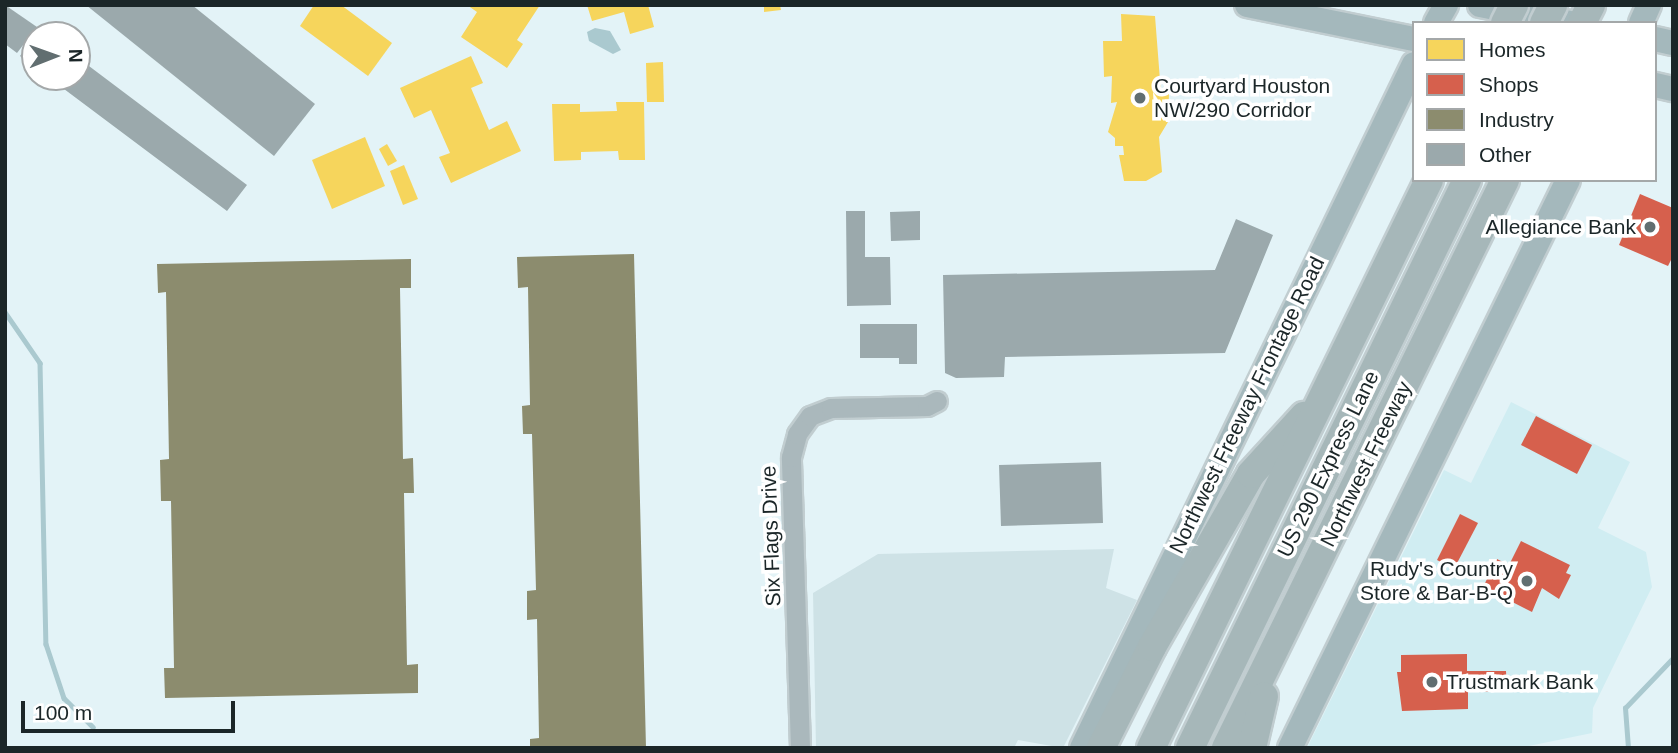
<!DOCTYPE html>
<style>
body{margin:0}
#map{position:relative;width:1678px;height:753px;overflow:hidden;background:#e3f3f7;font-family:Arial,sans-serif}
div>[style]{position:absolute}
[style*='--x']{left:calc(var(--x)*1px);top:calc(var(--y)*1px);width:calc(var(--w)*1px);rotate:calc(var(--a)*1deg)}
.built>*{inset:0;background:#d0edf2}
.green>*{inset:0;background:#cee2e6}
.water>*{inset:0;background:#aac9cf}
.homes>*{inset:0;background:#f6d55c}
.shops>*{inset:0;background:#d6604d}
.industry>*{inset:0;background:#8c8c6e}
.stream>*{height:4.5px;margin:-2.25px;padding:0 2.25px;transform-origin:2.25px;border-radius:2.25px;background:#aac9cf}
.building>*{inset:0;background:#9ba9ac}
.roads{filter:drop-shadow(2px 0 #c1cdd0) drop-shadow(-2px 0 #c1cdd0) drop-shadow(0 2px #c1cdd0) drop-shadow(0 -2px #c1cdd0)}
.minor>*{height:19px;margin:-9.5px;padding:0 9.5px;transform-origin:9.5px;border-radius:9.5px;background:#aab8bc}
.major>*{height:24px;margin:-12px;padding:0 12px;transform-origin:12px;border-radius:12px;background:#a4b8bc}
.highway>*{height:28px;margin:-14px;padding:0 14px;transform-origin:14px;border-radius:14px;background:#a6b7b9}
.bridges{filter:drop-shadow(2px 0 #c1cdd0) drop-shadow(-2px 0 #c1cdd0) drop-shadow(0 2px #c1cdd0) drop-shadow(0 -2px #c1cdd0)}
.highway-bridge>*{height:28px;margin:-14px;padding:0 14px;transform-origin:14px;border-radius:14px;background:#a6b7b9}
.dots>*{width:19px;height:19px;translate:-50% -50%;box-sizing:border-box;border:4px solid #fff;border-radius:50%}
span{translate:-50% -50%;white-space:nowrap;text-align:center;line-height:1.15;-webkit-text-stroke:7px #fff;paint-order:stroke}
.poi-label{font-size:21px;color:#1b2628}
.left{translate:0 -50%;text-align:left}
.right{translate:-100% -50%;text-align:right}
.street-label{font-size:21px;color:#1b2628}
.frame{position:absolute;inset:0;border:7px solid #1b2628;pointer-events:none}
.legend{position:absolute;left:1412px;top:21px;width:245px;height:161px;box-sizing:border-box;background:#fff;border:2px solid #a4a8a9;margin:0;padding:9px 12px;list-style:none;font-size:21px;color:#1b2628}
.legend li{display:flex;align-items:center;gap:14px;height:35px}
.legend b{width:35px;border:2px solid #a4a8a9}
.north{position:absolute;left:21px;top:21px;width:70px;height:70px;box-sizing:border-box;background:#fff;border:2px solid #a4a8a9;border-radius:50%;rotate:89deg;font-size:19px;font-weight:700;line-height:28px;text-align:center;color:#1b2628}
.north::after{content:'';display:block;margin:auto;width:24px;height:32px;background:#616e70;clip-path:polygon(50% 0,100% 100%,50% 72%,0 100%)}
.scale{position:absolute;left:21px;top:701px;width:214px;height:32px;box-sizing:border-box;border:4px solid #1b2628;border-top:0;padding-left:9px;font-size:21px;line-height:24px;white-space:nowrap;color:#1b2628;-webkit-text-stroke:5px #fff;paint-order:stroke}
</style>
<div id="map">
<div class="built">
<i style="clip-path:polygon(1511px 402px,1630px 462px,1598px 528px,1646px 552px,1652px 587px,1593px 708px,1592px 733px,1519px 748px,1307px 748px,1444px 470px,1471px 483px)"></i>
</div>
<div class="green">
<i style="clip-path:polygon(1114px 549px,1106px 588px,1137px 600px,1063px 748px,1018px 740px,1014px 748px,816px 748px,813px 593px,878px 554px)"></i>
</div>
<div class="water">
<i style="clip-path:polygon(595px 28px,610px 31px,621px 50px,613px 54px,589px 41px,587px 32px)"></i>
</div>
<div class="homes">
<i style="clip-path:polygon(314px 5px,341px 5px,392px 43px,368px 76px,300px 26px)"></i>
<i style="clip-path:polygon(467px 5px,540px 5px,517px 40px,523px 44px,507px 68px,461px 37px,477px 12px)"></i>
<i style="clip-path:polygon(587px 5px,648px 5px,654px 27px,630px 34px,624px 12px,592px 21px)"></i>
<i style="clip-path:polygon(764px 5px,780px 5px,781px 10px,764px 12px)"></i>
<i style="clip-path:polygon(1121px 14px,1155px 16px,1161px 93px,1169px 93px,1168px 122px,1159px 137px,1162px 172px,1146px 181px,1124px 181px,1119px 155px,1124px 155px,1123px 146px,1115px 146px,1115px 138px,1108px 132px,1117px 102px,1111px 103px,1112px 76px,1104px 77px,1103px 41px,1122px 41px)"></i>
<i style="clip-path:polygon(471px 56px,483px 83px,471px 88px,489px 130px,507px 121px,521px 151px,451px 183px,439px 157px,450px 153px,431px 110px,414px 118px,400px 88px)"></i>
<i style="clip-path:polygon(663px 62px,664px 102px,647px 102px,646px 63px)"></i>
<i style="clip-path:polygon(616px 102px,644px 102px,645px 160px,619px 160px,618px 151px,581px 152px,581px 160px,554px 161px,552px 104px,580px 104px,580px 112px,617px 111px)"></i>
<i style="clip-path:polygon(365px 137px,385px 186px,332px 209px,312px 160px)"></i>
<i style="clip-path:polygon(387px 144px,397px 161px,388px 166px,379px 149px)"></i>
<i style="clip-path:polygon(404px 165px,418px 199px,403px 205px,390px 171px)"></i>
</div>
<div class="shops">
<i style="clip-path:polygon(1640px 194px,1673px 208px,1673px 256px,1668px 266px,1619px 245px)"></i>
<i style="clip-path:polygon(1536px 416px,1592px 445px,1577px 474px,1521px 445px)"></i>
<i style="clip-path:polygon(1460px 514px,1478px 523px,1454px 569px,1437px 560px)"></i>
<i style="clip-path:polygon(1521px 541px,1570px 565px,1566px 573px,1571px 575px,1559px 599px,1542px 588px,1532px 612px,1483px 587px,1497px 559px,1509px 565px)"></i>
<i style="clip-path:polygon(1467px 654px,1467px 671px,1506px 671px,1507px 691px,1468px 692px,1468px 709px,1402px 711px,1397px 672px,1401px 672px,1401px 655px)"></i>
</div>
<div class="industry">
<i style="clip-path:polygon(634px 254px,646px 748px,530px 748px,530px 739px,539px 738px,537px 619px,527px 620px,527px 591px,536px 590px,532px 434px,523px 434px,522px 406px,530px 405px,528px 287px,518px 288px,517px 257px)"></i>
<i style="clip-path:polygon(411px 259px,411px 288px,400px 288px,403px 459px,413px 458px,414px 493px,404px 493px,407px 665px,418px 664px,418px 693px,165px 698px,164px 668px,174px 668px,171px 501px,161px 501px,160px 460px,169px 459px,166px 292px,158px 293px,157px 264px)"></i>
</div>
<div class="stream">
<i style="--x:5;--y:312;--w:62;--a:55.5"></i>
<i style="--x:40;--y:363;--w:281;--a:88.8"></i>
<i style="--x:46;--y:644;--w:57;--a:71.6"></i>
<i style="--x:64;--y:698;--w:41;--a:45"></i>
<i style="--x:303;--y:748;--w:105;--a:0"></i>
<i style="--x:1628;--y:748;--w:40;--a:-94.3"></i>
<i style="--x:1625;--y:708;--w:69;--a:-46.2"></i>
</div>
<div class="building">
<i style="clip-path:polygon(5px 5px,37px 27px,17px 53px,5px 44px)"></i>
<i style="clip-path:polygon(86px 5px,192px 5px,315px 104px,274px 156px)"></i>
<i style="clip-path:polygon(35px 36px,35px 68px,20px 56px)"></i>
<i style="clip-path:polygon(77px 57px,247px 185px,227px 211px,48px 77px,77px 77px)"></i>
<i style="clip-path:polygon(846px 211px,865px 211px,865px 257px,890px 257px,891px 305px,847px 306px)"></i>
<i style="clip-path:polygon(920px 211px,920px 240px,891px 241px,890px 212px)"></i>
<i style="clip-path:polygon(1236px 219px,1273px 235px,1225px 353px,1005px 357px,1004px 377px,956px 378px,945px 373px,943px 275px,1215px 270px)"></i>
<i style="clip-path:polygon(860px 324px,917px 324px,917px 364px,899px 364px,899px 358px,860px 358px)"></i>
<i style="clip-path:polygon(1101px 462px,1103px 523px,1001px 526px,999px 465px)"></i>
</div>
<div class="roads">
<div class="minor">
<i style="--x:800;--y:748;--w:291;--a:-91.8"></i>
<i style="--x:791;--y:457;--w:24;--a:-75"></i>
<i style="--x:797;--y:434;--w:22;--a:-54"></i>
<i style="--x:810;--y:416;--w:22;--a:-21"></i>
<i style="--x:831;--y:408;--w:96;--a:-1.2"></i>
<i style="--x:927;--y:406;--w:11;--a:-27"></i>
</div>
<div class="major">
<i style="--x:1247;--y:5;--w:170;--a:11.5"></i>
<i style="--x:1480;--y:5;--w:92;--a:11.3"></i>
<i style="--x:1436;--y:23;--w:21;--a:-61"></i>
<i style="--x:1641;--y:23;--w:20;--a:-66"></i>
<i style="--x:1655;--y:39;--w:18;--a:13"></i>
<i style="--x:1655;--y:85;--w:18;--a:13"></i>
<i style="--x:1082;--y:748;--w:760;--a:-64.11"></i>
<i style="--x:1290;--y:748;--w:632;--a:-63.92"></i>
</div>
<div class="highway">
<i style="--x:1582;--y:23;--w:20;--a:-63"></i>
<i style="--x:1101;--y:748;--w:113;--a:-63.2"></i>
<i style="--x:1152;--y:647;--w:199;--a:-60.2"></i>
<i style="--x:1251;--y:474;--w:79;--a:-47.6"></i>
<i style="--x:1151;--y:748;--w:632;--a:-63.92"></i>
<i style="--x:1190;--y:748;--w:632;--a:-64"></i>
<i style="--x:1226;--y:748;--w:633;--a:-63.84"></i>
<i style="--x:1252;--y:748;--w:53;--a:-77"></i>
</div>
</div>
<div class="bridges">
<div class="highway-bridge">
<i style="--x:1505;--y:23;--w:20;--a:-63"></i>
<i style="--x:1544;--y:23;--w:20;--a:-63"></i>
</div>
</div>
<div class="dots">
<i style="left:1140px;top:98px;background:#616e70"></i>
<i style="left:1650px;top:227px;background:#616e70"></i>
<i style="left:1527px;top:581px;background:#616e70"></i>
<i style="left:1432px;top:682px;background:#616e70"></i>
</div>
<div class="poi-label">
<span class="left" style="left:1154px;top:98px">Courtyard Houston<br>NW/290 Corridor</span>
<span class="right" style="left:1636px;top:227px">Allegiance Bank</span>
<span class="right" style="left:1513px;top:581px">Rudy's Country<br>Store &amp; Bar-B-Q</span>
<span class="left" style="left:1446px;top:682px">Trustmark Bank</span>
</div>
<div class="street-label">
<span style="left:1247px;top:405px;rotate:-64deg">Northwest Freeway Frontage Road</span>
<span style="left:1328px;top:464px;rotate:-64deg">US 290 Express Lane</span>
<span style="left:1366px;top:464px;rotate:-64deg">Northwest Freeway</span>
<span style="left:771px;top:536px;rotate:-92deg">Six Flags Drive</span>
</div>
<div class="frame"></div>
<ul class="legend">
<li><b style="height:19px;background:#f6d55c"></b>Homes</li>
<li><b style="height:19px;background:#d6604d"></b>Shops</li>
<li><b style="height:19px;background:#8c8c6e"></b>Industry</li>
<li><b style="height:19px;background:#9ba9ac"></b>Other</li>
</ul>
<div class="north">N</div>
<div class="scale">100 m</div>
</div>
